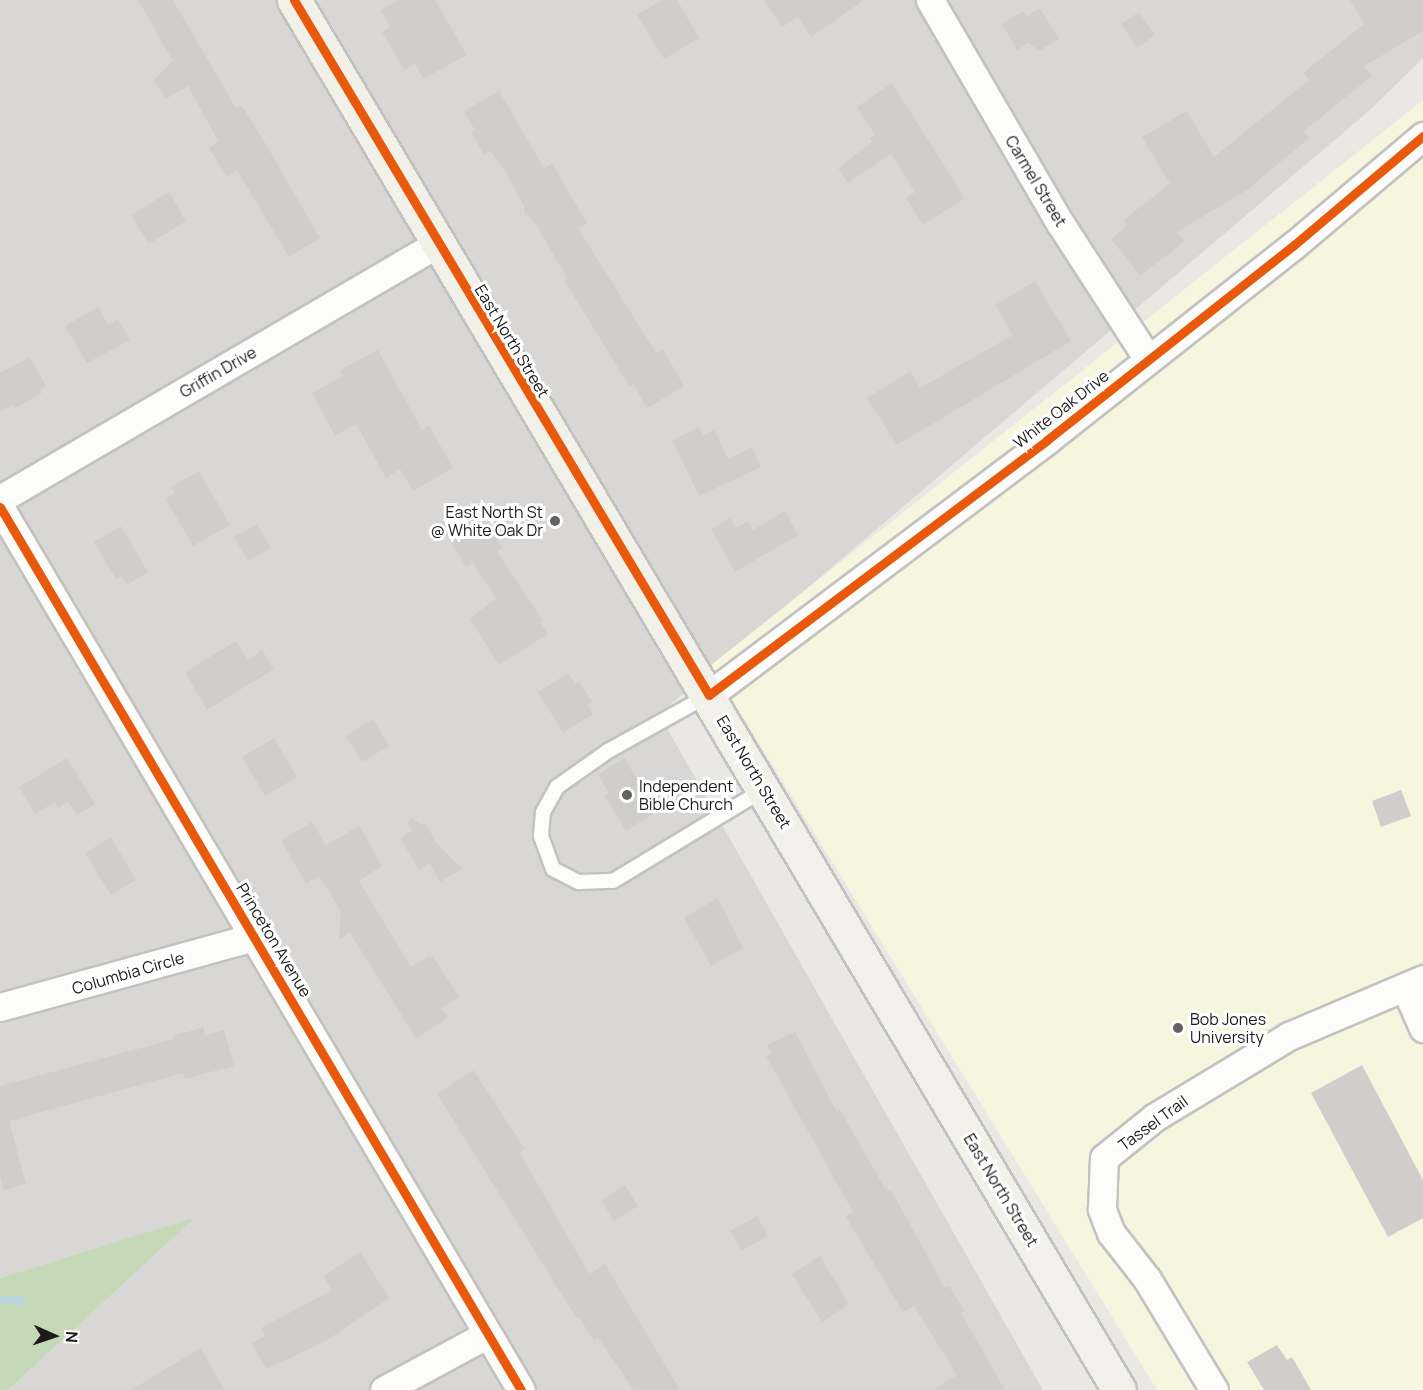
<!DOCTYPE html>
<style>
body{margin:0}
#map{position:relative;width:1423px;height:1390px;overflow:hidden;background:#eae8e4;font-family:Manrope,sans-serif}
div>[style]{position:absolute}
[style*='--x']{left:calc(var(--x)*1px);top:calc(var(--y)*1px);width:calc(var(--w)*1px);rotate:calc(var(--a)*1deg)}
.residential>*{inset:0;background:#d9d7d5}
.education>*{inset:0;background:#f6f5dd}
.forest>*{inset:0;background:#c5d9b9}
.stream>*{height:8px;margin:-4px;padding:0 4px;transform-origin:4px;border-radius:4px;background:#b7d6de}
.building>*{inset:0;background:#d0cecb}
.roads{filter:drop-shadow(2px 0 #c2c2c0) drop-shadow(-2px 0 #c2c2c0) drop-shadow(0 2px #c2c2c0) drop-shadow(0 -2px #c2c2c0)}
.service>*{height:14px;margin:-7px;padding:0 7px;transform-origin:7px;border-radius:7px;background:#fcfcfb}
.minor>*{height:27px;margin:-13.5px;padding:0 13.5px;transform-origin:13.5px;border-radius:13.5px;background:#fcfcfb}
.secondary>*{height:33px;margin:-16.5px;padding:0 16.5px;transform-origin:16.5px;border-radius:16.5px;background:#f2f1e9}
.cycleway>*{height:9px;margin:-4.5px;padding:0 4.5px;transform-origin:4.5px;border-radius:4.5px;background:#e8590c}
.dots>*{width:16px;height:16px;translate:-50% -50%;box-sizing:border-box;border:3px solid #fff;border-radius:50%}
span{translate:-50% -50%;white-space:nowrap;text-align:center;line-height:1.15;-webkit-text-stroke:6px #fff;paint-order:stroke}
.street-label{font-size:16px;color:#1b1b1b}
.poi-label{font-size:16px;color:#1b1b1b}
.right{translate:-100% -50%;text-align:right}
.left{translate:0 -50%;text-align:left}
.north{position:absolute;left:24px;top:1306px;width:60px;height:60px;-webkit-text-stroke:4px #fff;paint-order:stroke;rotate:93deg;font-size:16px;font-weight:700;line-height:24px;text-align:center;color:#1b1b1b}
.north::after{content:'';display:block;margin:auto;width:21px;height:27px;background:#1b1b1b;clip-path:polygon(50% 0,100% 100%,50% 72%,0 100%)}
</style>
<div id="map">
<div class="residential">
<i style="clip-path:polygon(0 0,1423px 0,1423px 58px,1370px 110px,659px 714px,1043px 1390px,8px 1390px,195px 1218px,0 1278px)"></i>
</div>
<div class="education">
<i style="clip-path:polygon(1423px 100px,1423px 1390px,1157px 1390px,711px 665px)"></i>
</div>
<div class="forest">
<i style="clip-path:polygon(196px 1217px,8px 1390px,0 1390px,0 1278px)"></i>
</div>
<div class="stream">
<i style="--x:0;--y:1299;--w:21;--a:5"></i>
</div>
<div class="building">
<i style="clip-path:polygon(138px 0,173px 0,236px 108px,241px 105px,261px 136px,320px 238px,289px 257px,237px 170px,227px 176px,209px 148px,218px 141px,188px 86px,166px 99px,154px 80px,173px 61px)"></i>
<i style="clip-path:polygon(398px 0,435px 0,467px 55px,423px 79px,415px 64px,404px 70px,382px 32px,390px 27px,381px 10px)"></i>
<i style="clip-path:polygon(662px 0,677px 0,699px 38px,664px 59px,637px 15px)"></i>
<i style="clip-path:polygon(764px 0,864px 0,811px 37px,798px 17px,782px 27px)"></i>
<i style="clip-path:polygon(1350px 0,1423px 0,1423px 31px,1364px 66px,1372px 76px,1304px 131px,1309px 138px,1247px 190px,1177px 232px,1184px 242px,1140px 276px,1111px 239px,1127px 226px,1123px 220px,1170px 184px,1142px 137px,1187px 111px,1214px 157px,1309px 80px,1303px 73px,1364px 24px)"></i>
<i style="clip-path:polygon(1040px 8px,1059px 39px,1039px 51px,1029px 43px,1017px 50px,1002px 24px,1024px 11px,1027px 16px)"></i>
<i style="clip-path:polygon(1139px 12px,1155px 35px,1137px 48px,1121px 24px)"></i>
<i style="clip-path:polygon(892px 83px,965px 198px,923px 225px,906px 198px,915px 192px,891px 154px,848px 183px,838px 168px,872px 142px,870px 138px,875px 135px,857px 107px)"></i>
<i style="clip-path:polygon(499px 91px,544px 168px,552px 163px,587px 223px,578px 228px,656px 353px,663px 349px,684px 386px,647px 408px,633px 384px,629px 386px,564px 280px,567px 278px,534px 221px,524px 213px,524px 205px,500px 163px,490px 151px,484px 155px,471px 132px,475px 130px,464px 111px)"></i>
<i style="clip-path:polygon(169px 192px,186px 221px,149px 244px,131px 215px)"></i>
<i style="clip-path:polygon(1035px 281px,1071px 341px,897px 445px,867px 398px,910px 371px,920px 388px,1013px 335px,995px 305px)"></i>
<i style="clip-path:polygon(98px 307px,108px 325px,118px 319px,130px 340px,87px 363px,65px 326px)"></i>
<i style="clip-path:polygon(378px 350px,422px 430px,429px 425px,453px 468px,413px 491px,400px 469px,386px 478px,356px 424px,335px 436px,312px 393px,343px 376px,340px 370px)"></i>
<i style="clip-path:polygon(30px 357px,46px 386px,40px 390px,42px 393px,15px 408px,13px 405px,0 412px,0 373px)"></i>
<i style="clip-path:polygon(699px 427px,703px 435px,714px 430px,728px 459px,752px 447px,761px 467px,699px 496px,672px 440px)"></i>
<i style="clip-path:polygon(199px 471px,230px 525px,193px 546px,166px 499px,175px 493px,171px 487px)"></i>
<i style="clip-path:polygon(475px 502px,502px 548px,497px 552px,543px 621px,540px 622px,548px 634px,499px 665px,470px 619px,496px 598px,473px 563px,466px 567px,440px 523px)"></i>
<i style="clip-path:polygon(785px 511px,798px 535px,735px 572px,711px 529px,730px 518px,736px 528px,748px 521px,753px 530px)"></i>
<i style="clip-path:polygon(257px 524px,271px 548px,248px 561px,234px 537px)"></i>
<i style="clip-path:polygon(121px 526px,148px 572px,127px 585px,122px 576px,116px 579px,94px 542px)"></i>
<i style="clip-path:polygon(236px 641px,248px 660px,262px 650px,274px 669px,207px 710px,185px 672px)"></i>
<i style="clip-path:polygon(568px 673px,575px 684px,579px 681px,592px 702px,587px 705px,593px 714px,563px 733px,538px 692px)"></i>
<i style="clip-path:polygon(373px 719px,389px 746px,362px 762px,346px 736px)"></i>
<i style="clip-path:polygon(274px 738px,297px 777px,265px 796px,242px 757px)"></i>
<i style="clip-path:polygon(67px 758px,95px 804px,77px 815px,68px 802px,58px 808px,55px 802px,35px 814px,19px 787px)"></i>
<i style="clip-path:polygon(624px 758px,657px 811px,626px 831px,605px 796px,609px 793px,598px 775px)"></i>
<i style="clip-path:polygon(1401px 790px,1411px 816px,1381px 827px,1372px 801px)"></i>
<i style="clip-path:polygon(413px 818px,421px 825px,425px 823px,436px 842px,462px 869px,440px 882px,430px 864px,419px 870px,400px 838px,412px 831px,407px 822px)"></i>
<i style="clip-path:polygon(312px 822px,326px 845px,359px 826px,382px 866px,359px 881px,411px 967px,428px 956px,433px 957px,459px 997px,441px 1008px,448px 1018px,416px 1038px,350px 933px,339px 940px,341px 911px,319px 876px,306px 884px,281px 840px)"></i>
<i style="clip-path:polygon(111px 837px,136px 880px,111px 895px,85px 853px)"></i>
<i style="clip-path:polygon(718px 898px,743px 948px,711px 966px,684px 918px)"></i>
<i style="clip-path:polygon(204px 1027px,205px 1036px,224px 1030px,234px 1066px,185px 1079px,183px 1073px,9px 1121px,26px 1184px,4px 1190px,0 1176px,0 1086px,174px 1039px,173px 1036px)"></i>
<i style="clip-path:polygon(795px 1032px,837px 1112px,840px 1110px,887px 1192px,891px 1190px,945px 1288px,949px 1286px,965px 1311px,961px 1313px,1005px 1390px,933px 1390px,957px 1375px,914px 1306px,903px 1312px,846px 1217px,853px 1212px,766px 1056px,771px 1053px,767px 1045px)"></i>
<i style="clip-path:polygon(1362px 1065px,1423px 1180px,1423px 1218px,1388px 1237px,1311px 1093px)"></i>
<i style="clip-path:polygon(473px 1070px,525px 1149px,520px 1153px,589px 1274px,605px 1264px,680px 1390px,634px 1390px,598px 1338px,594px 1341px,579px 1317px,577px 1319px,437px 1094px)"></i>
<i style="clip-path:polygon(625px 1185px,638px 1206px,614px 1221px,601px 1200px)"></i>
<i style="clip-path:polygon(757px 1216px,768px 1236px,741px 1251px,730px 1231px)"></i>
<i style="clip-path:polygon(360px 1252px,389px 1298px,326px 1341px,266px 1369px,252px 1343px,265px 1336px,261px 1328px,332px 1290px,323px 1276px)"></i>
<i style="clip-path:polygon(820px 1256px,849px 1304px,822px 1322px,792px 1274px)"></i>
<i style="clip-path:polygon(1277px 1345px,1287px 1360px,1292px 1357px,1311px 1390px,1264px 1390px,1247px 1362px)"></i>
<i style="clip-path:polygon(200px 1348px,225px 1390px,131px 1390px)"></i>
</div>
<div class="roads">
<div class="service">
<i style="--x:707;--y:696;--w:113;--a:150.9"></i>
<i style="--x:608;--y:751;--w:62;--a:144.8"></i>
<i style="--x:557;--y:787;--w:29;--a:119"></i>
<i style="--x:543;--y:812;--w:24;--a:95"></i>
<i style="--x:541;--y:836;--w:35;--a:70"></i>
<i style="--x:553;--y:869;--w:29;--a:27"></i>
<i style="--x:579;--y:882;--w:34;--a:-2"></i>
<i style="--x:613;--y:881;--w:175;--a:-31.2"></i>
</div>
<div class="minor">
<i style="--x:930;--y:0;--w:258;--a:59.8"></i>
<i style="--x:1060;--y:223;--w:162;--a:57.1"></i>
<i style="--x:0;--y:499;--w:506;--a:-30.26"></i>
<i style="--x:0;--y:507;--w:1025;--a:59.46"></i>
<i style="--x:709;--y:695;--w:423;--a:-37"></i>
<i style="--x:1047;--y:440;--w:315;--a:-38.3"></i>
<i style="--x:1294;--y:245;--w:169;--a:-40.2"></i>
<i style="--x:1405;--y:987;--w:45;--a:66.3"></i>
<i style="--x:0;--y:1007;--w:264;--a:-15.4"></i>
<i style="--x:384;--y:1390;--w:116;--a:-28.3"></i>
<i style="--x:1214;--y:1390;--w:130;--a:-121.1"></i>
<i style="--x:1147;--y:1279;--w:58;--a:-128"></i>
<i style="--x:1111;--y:1233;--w:26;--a:-111"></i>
<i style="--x:1102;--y:1209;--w:51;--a:-87.8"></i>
<i style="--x:1104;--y:1158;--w:65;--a:-38.8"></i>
<i style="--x:1155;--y:1117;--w:157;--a:-31.2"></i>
<i style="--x:1289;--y:1036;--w:146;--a:-23"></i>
</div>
<div class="secondary">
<i style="--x:294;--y:0;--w:1616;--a:59.31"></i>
</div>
</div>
<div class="cycleway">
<i style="--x:294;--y:0;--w:809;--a:59.16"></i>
<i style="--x:709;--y:695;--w:423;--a:-37"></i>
<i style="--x:1047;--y:440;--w:315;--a:-38.3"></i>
<i style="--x:1294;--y:245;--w:169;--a:-40.2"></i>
<i style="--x:0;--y:507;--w:1025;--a:59.46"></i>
</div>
<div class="dots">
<i style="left:555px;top:521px;background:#636361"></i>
<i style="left:627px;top:795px;background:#636361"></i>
<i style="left:1178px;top:1028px;background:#636361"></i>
</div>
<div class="street-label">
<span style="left:1036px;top:181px;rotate:59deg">Carmel Street</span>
<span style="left:512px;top:341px;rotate:59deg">East North Street</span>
<span style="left:218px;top:372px;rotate:-30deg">Griffin Drive</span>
<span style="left:1061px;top:409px;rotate:-38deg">White Oak Drive</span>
<span style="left:754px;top:772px;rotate:59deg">East North Street</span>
<span style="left:274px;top:940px;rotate:59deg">Princeton Avenue</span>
<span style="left:128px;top:973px;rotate:-16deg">Columbia Circle</span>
<span style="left:1153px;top:1123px;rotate:-36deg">Tassel Trail</span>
<span style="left:1001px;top:1190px;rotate:59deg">East North Street</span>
</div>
<div class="poi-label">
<span class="right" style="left:543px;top:521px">East North St<br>@ White Oak Dr</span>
<span class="left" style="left:639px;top:795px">Independent<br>Bible Church</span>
<span class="left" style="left:1190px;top:1028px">Bob Jones<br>University</span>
</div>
<div class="north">N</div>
</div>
